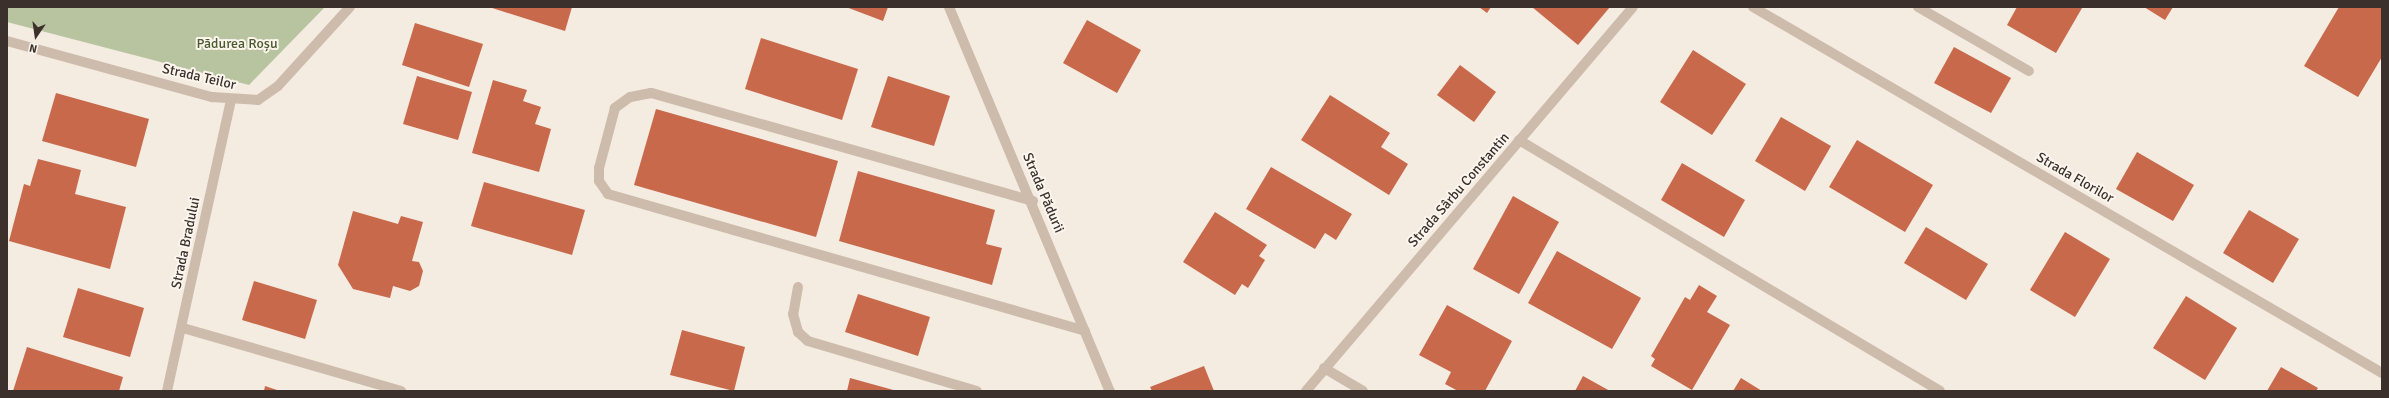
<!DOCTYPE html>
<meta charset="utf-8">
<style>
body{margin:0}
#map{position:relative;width:2389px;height:398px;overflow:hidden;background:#f4ebe1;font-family:Signika,sans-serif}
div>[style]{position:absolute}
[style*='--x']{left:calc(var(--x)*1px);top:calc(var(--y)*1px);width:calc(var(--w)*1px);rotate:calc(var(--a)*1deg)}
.green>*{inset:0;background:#b8c4a0}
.building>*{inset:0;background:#c8694b}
.service>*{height:10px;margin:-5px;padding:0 5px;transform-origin:5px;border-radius:5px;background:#cdbbac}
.minor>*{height:10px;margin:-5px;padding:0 5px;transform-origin:5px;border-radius:5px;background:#cdbbac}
span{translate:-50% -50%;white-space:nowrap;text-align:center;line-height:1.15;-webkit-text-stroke:4px #fbf5ee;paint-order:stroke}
.park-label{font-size:14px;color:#4a5a2e}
.street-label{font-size:14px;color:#3b302b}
.frame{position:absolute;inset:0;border:8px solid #3b302b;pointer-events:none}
.north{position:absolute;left:16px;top:16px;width:40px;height:40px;-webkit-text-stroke:3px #fbf5ee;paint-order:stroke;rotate:193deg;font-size:11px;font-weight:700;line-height:16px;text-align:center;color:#3b302b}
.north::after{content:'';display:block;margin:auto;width:14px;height:18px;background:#3b302b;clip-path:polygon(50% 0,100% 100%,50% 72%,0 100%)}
</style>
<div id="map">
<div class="green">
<i style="clip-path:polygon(7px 7px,325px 7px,249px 85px,7px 22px)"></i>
</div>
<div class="building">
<i style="clip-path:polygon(489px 7px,572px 7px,565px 31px)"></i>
<i style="clip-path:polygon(846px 7px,888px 7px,883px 21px)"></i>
<i style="clip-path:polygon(1479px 7px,1491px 7px,1487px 13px)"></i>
<i style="clip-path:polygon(1532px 7px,1610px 7px,1578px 45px)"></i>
<i style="clip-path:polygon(2017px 7px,2079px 7px,2082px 8px,2056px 53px,2007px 25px)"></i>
<i style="clip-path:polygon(2144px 7px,2173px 7px,2165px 20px)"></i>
<i style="clip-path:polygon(2339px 7px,2382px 7px,2382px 57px,2358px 97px,2304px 66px)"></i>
<i style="clip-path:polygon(1087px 20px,1141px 50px,1117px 93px,1063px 63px)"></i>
<i style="clip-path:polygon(415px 23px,483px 44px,469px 87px,402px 65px)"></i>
<i style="clip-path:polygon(761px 38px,858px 69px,842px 120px,745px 89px)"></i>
<i style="clip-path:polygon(1954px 47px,2011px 78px,1991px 113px,1934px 83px)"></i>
<i style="clip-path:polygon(1693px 50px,1746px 84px,1712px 135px,1660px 102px)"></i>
<i style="clip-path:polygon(1460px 65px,1496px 92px,1474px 122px,1437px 95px)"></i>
<i style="clip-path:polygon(417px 76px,472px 92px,458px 140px,403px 124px)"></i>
<i style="clip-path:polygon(888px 76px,950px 96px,934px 146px,871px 127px)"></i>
<i style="clip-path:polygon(493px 80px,527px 90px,523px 101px,541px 107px,535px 124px,551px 129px,539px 172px,472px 153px)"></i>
<i style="clip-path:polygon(56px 93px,149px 119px,136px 167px,42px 141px)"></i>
<i style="clip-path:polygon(1330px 95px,1390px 133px,1381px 147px,1408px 164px,1389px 195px,1301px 140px)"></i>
<i style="clip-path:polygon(656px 109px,838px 161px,816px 237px,634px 185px)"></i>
<i style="clip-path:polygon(1781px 117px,1831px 146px,1805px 191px,1755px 161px)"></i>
<i style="clip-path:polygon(1857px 140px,1933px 185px,1905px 232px,1829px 187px)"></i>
<i style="clip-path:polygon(2137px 152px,2194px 185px,2173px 221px,2116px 189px)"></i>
<i style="clip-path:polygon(38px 159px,81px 170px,75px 194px,126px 207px,110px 269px,9px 241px,24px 184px,30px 186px)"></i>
<i style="clip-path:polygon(1682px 163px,1745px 200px,1724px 237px,1661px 200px)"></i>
<i style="clip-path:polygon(1271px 167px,1352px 214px,1336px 240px,1325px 233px,1315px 249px,1246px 209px)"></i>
<i style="clip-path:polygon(858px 171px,995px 210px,986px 244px,1002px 248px,992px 285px,839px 241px)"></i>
<i style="clip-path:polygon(484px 182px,585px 210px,572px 255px,471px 226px)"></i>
<i style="clip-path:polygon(1513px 196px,1559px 222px,1519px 294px,1473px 269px)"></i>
<i style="clip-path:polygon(2249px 210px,2299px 239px,2273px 283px,2223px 253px)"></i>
<i style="clip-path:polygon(353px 211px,398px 224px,401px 216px,423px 222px,412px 261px,419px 262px,423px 271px,419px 286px,410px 291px,393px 286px,390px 298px,353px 289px,338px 265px)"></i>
<i style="clip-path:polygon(1215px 212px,1267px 245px,1259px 256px,1265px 260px,1248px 288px,1242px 284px,1235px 295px,1183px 262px)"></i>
<i style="clip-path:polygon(1926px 227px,1988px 264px,1966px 300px,1904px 263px)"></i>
<i style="clip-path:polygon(2065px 232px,2110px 259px,2075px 317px,2030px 290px)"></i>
<i style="clip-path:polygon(1557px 251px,1641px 298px,1612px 349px,1528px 303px)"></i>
<i style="clip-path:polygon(254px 281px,317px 300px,305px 339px,242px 320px)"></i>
<i style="clip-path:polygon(1699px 285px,1717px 296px,1707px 312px,1730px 325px,1692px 390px,1651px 366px,1655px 359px,1651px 356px,1685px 297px,1690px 300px)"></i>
<i style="clip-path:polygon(78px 288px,144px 308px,130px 357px,63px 337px)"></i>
<i style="clip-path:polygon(858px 294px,930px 317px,918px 356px,845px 332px)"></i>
<i style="clip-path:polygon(2186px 296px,2237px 328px,2205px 380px,2153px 348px)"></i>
<i style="clip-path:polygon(1447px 305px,1512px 341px,1485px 391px,1458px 391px,1445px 384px,1451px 372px,1419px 355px)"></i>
<i style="clip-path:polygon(682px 330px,745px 347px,734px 391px,670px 375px)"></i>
<i style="clip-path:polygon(27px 347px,123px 377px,119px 391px,13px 391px)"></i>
<i style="clip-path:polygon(1204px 366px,1214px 391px,1152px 391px,1150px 387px)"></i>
<i style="clip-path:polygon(2281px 367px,2318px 388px,2316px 391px,2267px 391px)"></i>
<i style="clip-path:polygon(1583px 376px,1610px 391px,1575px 391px)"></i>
<i style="clip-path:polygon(850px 378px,897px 391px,847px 391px)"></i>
<i style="clip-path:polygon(1741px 378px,1762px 391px,1733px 391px)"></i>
<i style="clip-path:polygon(265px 386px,280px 391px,264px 391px)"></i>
</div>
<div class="service">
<i style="--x:1033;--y:201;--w:397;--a:-164.2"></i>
<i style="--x:651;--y:93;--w:21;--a:169"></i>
<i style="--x:630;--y:97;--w:19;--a:144"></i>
<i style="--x:615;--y:108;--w:62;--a:104.9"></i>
<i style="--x:599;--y:168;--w:13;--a:90"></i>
<i style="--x:599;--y:181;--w:16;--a:55"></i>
<i style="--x:608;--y:194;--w:496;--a:16"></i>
</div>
<div class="minor">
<i style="--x:949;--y:7;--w:416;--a:67.3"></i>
<i style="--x:1753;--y:7;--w:728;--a:30.19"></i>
<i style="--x:1918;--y:7;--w:128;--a:30"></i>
<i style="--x:7;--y:41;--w:213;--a:15.3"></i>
<i style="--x:212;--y:97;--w:46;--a:3.7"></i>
<i style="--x:258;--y:100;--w:24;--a:-35"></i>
<i style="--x:278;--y:86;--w:107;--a:-47.7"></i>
<i style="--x:1519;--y:140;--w:490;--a:30.8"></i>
<i style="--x:798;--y:287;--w:27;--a:100"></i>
<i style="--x:793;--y:314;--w:19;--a:74"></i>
<i style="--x:798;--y:332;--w:13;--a:42"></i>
<i style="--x:808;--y:341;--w:176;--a:16.5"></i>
<i style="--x:183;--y:328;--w:227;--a:16.1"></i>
<i style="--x:1324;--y:368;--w:45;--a:30.5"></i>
<i style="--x:167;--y:391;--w:298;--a:-77.6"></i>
<i style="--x:1306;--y:391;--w:504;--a:-49.58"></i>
</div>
<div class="park-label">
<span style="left:237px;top:44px">Pădurea Roșu</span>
</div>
<div class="street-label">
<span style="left:199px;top:77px;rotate:13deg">Strada Teilor</span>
<span style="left:2075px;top:178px;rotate:30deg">Strada Florilor</span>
<span style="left:1459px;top:190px;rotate:-49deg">Strada Sârbu Constantin</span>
<span style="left:1043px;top:193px;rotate:67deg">Strada Pădurii</span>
<span style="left:186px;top:243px;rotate:-78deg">Strada Bradului</span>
</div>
<div class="frame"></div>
<div class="north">N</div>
</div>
